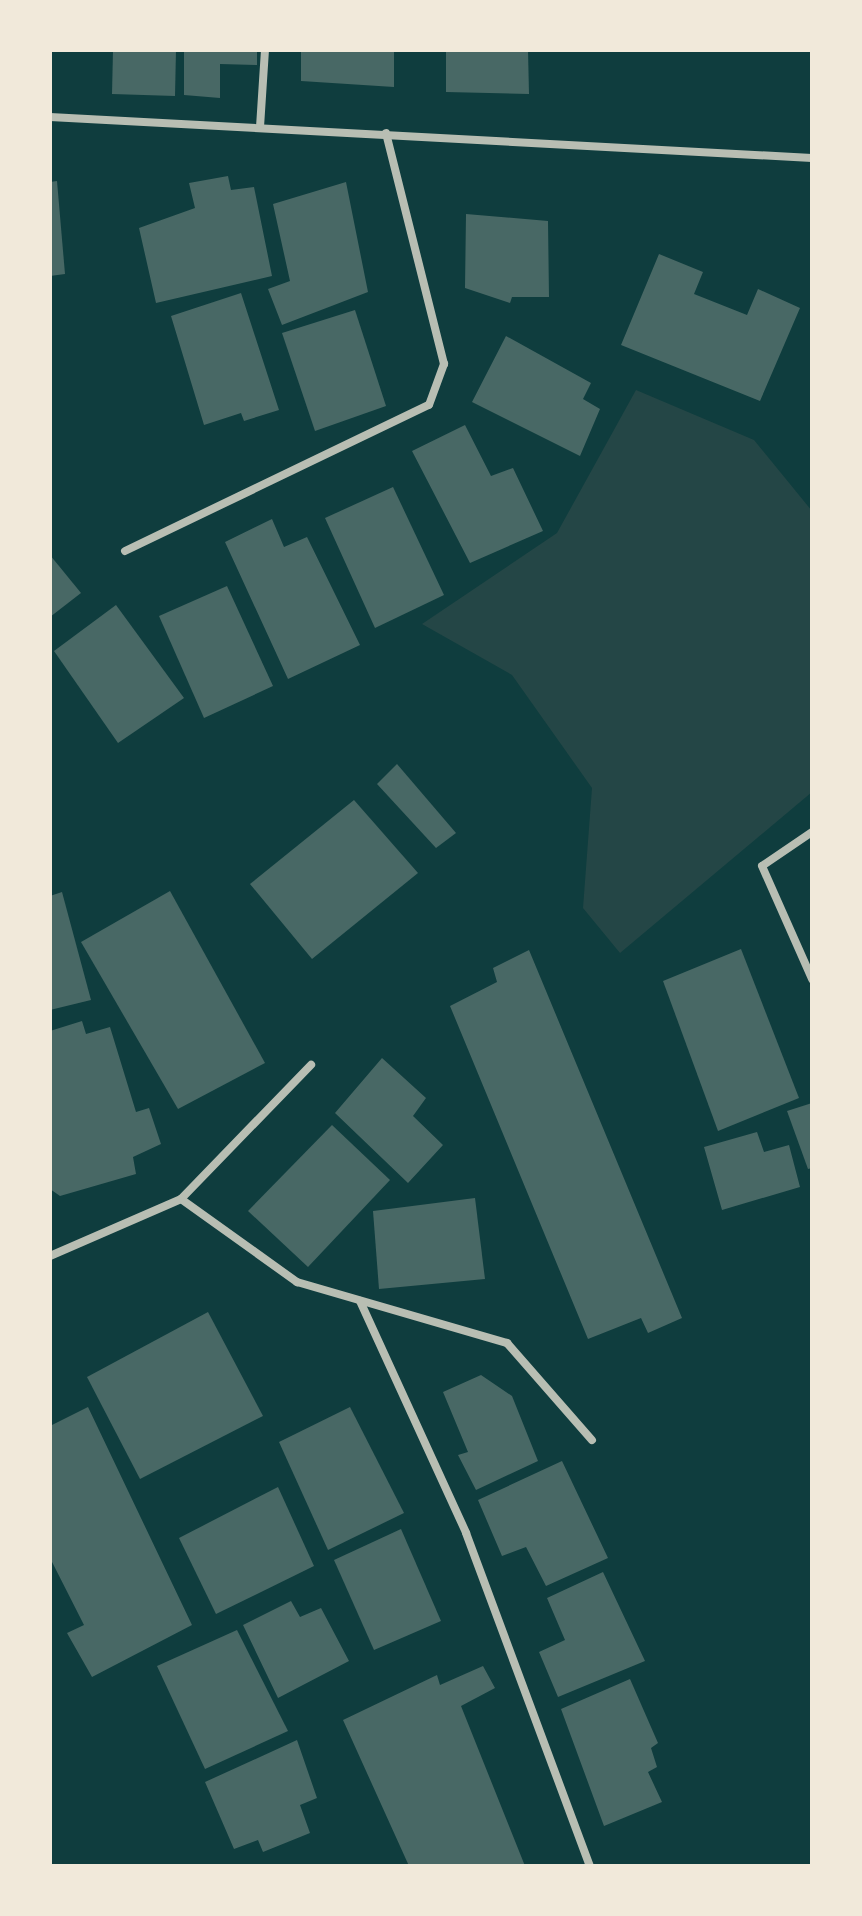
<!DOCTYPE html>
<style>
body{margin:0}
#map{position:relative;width:862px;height:1916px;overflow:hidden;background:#0f3d3e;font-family:Spectral,serif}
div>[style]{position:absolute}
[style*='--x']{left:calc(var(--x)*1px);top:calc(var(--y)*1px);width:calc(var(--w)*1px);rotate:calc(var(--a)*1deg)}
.green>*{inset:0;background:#244646}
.building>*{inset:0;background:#486865}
.minor>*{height:8px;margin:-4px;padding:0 4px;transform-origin:4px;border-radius:4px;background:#b8beb3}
span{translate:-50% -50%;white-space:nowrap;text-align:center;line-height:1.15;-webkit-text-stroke:6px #f1e9da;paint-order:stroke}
.frame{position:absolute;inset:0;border:52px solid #f1e9da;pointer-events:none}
</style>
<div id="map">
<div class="green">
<i style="clip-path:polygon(636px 390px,754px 440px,812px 511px,812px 792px,620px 953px,583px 908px,592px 788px,512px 675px,422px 624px,557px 533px)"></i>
</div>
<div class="building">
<i style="clip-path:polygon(113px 50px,176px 50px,175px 96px,112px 94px)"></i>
<i style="clip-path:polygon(184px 50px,257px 50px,257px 65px,220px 64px,220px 98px,184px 95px)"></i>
<i style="clip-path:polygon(301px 50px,394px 50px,394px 87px,301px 81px)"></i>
<i style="clip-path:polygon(446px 50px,528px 50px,529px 94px,446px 92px)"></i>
<i style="clip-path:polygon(228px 176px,231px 190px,254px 187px,272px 276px,156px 303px,139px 228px,195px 208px,189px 183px)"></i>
<i style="clip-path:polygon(57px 181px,65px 274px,50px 276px,50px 182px)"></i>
<i style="clip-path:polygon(346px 182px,368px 292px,282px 325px,268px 289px,290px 281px,273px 204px)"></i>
<i style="clip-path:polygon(466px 214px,548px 221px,549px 297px,512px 297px,510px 303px,465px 288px)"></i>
<i style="clip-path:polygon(659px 254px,703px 272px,694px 294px,747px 315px,758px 289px,800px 308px,760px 401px,621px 345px)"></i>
<i style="clip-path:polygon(241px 293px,279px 410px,244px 421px,241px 413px,204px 425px,171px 316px)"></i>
<i style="clip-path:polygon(355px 310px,386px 406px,315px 431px,282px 333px)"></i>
<i style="clip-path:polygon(506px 336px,591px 383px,583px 399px,600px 409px,580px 456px,472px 402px)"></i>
<i style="clip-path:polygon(465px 425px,491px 476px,513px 468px,543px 531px,470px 563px,412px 451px)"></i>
<i style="clip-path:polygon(393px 487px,444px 595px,375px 628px,325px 518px)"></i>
<i style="clip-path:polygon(272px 519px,284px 547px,307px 537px,360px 645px,288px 679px,225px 542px)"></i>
<i style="clip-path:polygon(50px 555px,81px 593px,50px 617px)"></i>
<i style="clip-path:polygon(227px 586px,273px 686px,204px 718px,159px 616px)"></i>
<i style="clip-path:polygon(116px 605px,184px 698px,118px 743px,54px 651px)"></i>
<i style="clip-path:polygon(397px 764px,456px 833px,436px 848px,377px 784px)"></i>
<i style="clip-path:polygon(354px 800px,418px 873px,312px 959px,250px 884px)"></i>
<i style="clip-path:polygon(170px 891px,265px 1063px,178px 1109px,81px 942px)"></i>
<i style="clip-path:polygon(62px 892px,91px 1000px,50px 1010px,50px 896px)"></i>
<i style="clip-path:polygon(741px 949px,799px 1098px,718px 1131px,663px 981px)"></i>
<i style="clip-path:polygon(529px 950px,682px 1318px,648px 1333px,641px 1318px,588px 1339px,450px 1006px,497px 982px,493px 968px)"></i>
<i style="clip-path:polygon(82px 1021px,86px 1034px,110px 1027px,136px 1112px,149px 1108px,161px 1144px,133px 1157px,136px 1174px,60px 1196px,50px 1189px,50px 1031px)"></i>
<i style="clip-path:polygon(382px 1058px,426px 1098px,413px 1116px,443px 1145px,408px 1183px,335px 1113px)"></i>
<i style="clip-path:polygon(812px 1103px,812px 1168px,808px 1169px,787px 1111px)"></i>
<i style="clip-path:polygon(332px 1125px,390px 1180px,308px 1267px,248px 1211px)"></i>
<i style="clip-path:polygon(757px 1132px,764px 1152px,789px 1145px,800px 1187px,722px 1210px,704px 1147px)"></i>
<i style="clip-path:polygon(475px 1198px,485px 1279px,379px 1289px,373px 1211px)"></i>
<i style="clip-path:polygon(208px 1312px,263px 1416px,140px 1479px,87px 1377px)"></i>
<i style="clip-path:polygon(481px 1375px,512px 1396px,538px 1461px,476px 1490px,458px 1455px,468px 1452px,443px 1392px)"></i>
<i style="clip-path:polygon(88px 1407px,192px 1625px,92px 1677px,67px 1633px,84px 1625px,50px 1558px,50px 1426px)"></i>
<i style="clip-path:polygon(350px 1407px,404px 1513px,328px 1550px,279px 1442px)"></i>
<i style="clip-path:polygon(562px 1461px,608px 1558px,546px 1586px,526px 1547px,502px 1556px,478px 1500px)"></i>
<i style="clip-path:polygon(278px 1487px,314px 1566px,216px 1614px,179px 1538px)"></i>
<i style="clip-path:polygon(401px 1529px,441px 1621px,374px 1650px,334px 1560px)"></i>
<i style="clip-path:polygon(603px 1572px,645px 1661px,558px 1697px,539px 1652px,565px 1640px,547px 1598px)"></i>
<i style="clip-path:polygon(291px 1601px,300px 1617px,321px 1608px,349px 1661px,278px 1698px,243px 1625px)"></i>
<i style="clip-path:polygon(237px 1630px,288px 1731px,205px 1769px,157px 1666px)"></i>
<i style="clip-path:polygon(483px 1666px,495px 1688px,461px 1706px,525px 1866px,409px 1866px,343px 1720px,437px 1675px,440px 1685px)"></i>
<i style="clip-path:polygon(630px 1679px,658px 1743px,651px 1748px,657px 1767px,648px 1772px,662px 1802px,604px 1826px,561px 1709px)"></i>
<i style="clip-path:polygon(297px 1740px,317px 1798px,300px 1805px,310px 1833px,263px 1852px,258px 1840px,234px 1849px,205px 1782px)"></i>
</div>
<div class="minor">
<i style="--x:50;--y:117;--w:763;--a:3.08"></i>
<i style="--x:260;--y:127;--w:77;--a:-86.3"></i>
<i style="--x:125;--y:551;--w:337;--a:-25.7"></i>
<i style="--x:429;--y:405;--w:44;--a:-69.9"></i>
<i style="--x:444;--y:364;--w:238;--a:-104.1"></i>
<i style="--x:812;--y:832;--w:60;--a:145.8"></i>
<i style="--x:762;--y:866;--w:124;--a:66.1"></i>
<i style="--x:181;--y:1199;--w:187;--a:-45.9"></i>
<i style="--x:50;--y:1256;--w:143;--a:-23.5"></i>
<i style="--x:181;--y:1199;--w:143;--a:35.6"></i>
<i style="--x:297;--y:1282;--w:219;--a:16.2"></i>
<i style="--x:507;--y:1343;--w:129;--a:48.8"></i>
<i style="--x:360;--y:1301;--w:255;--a:65.4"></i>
<i style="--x:466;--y:1533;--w:355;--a:69.6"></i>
</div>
<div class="frame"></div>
</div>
